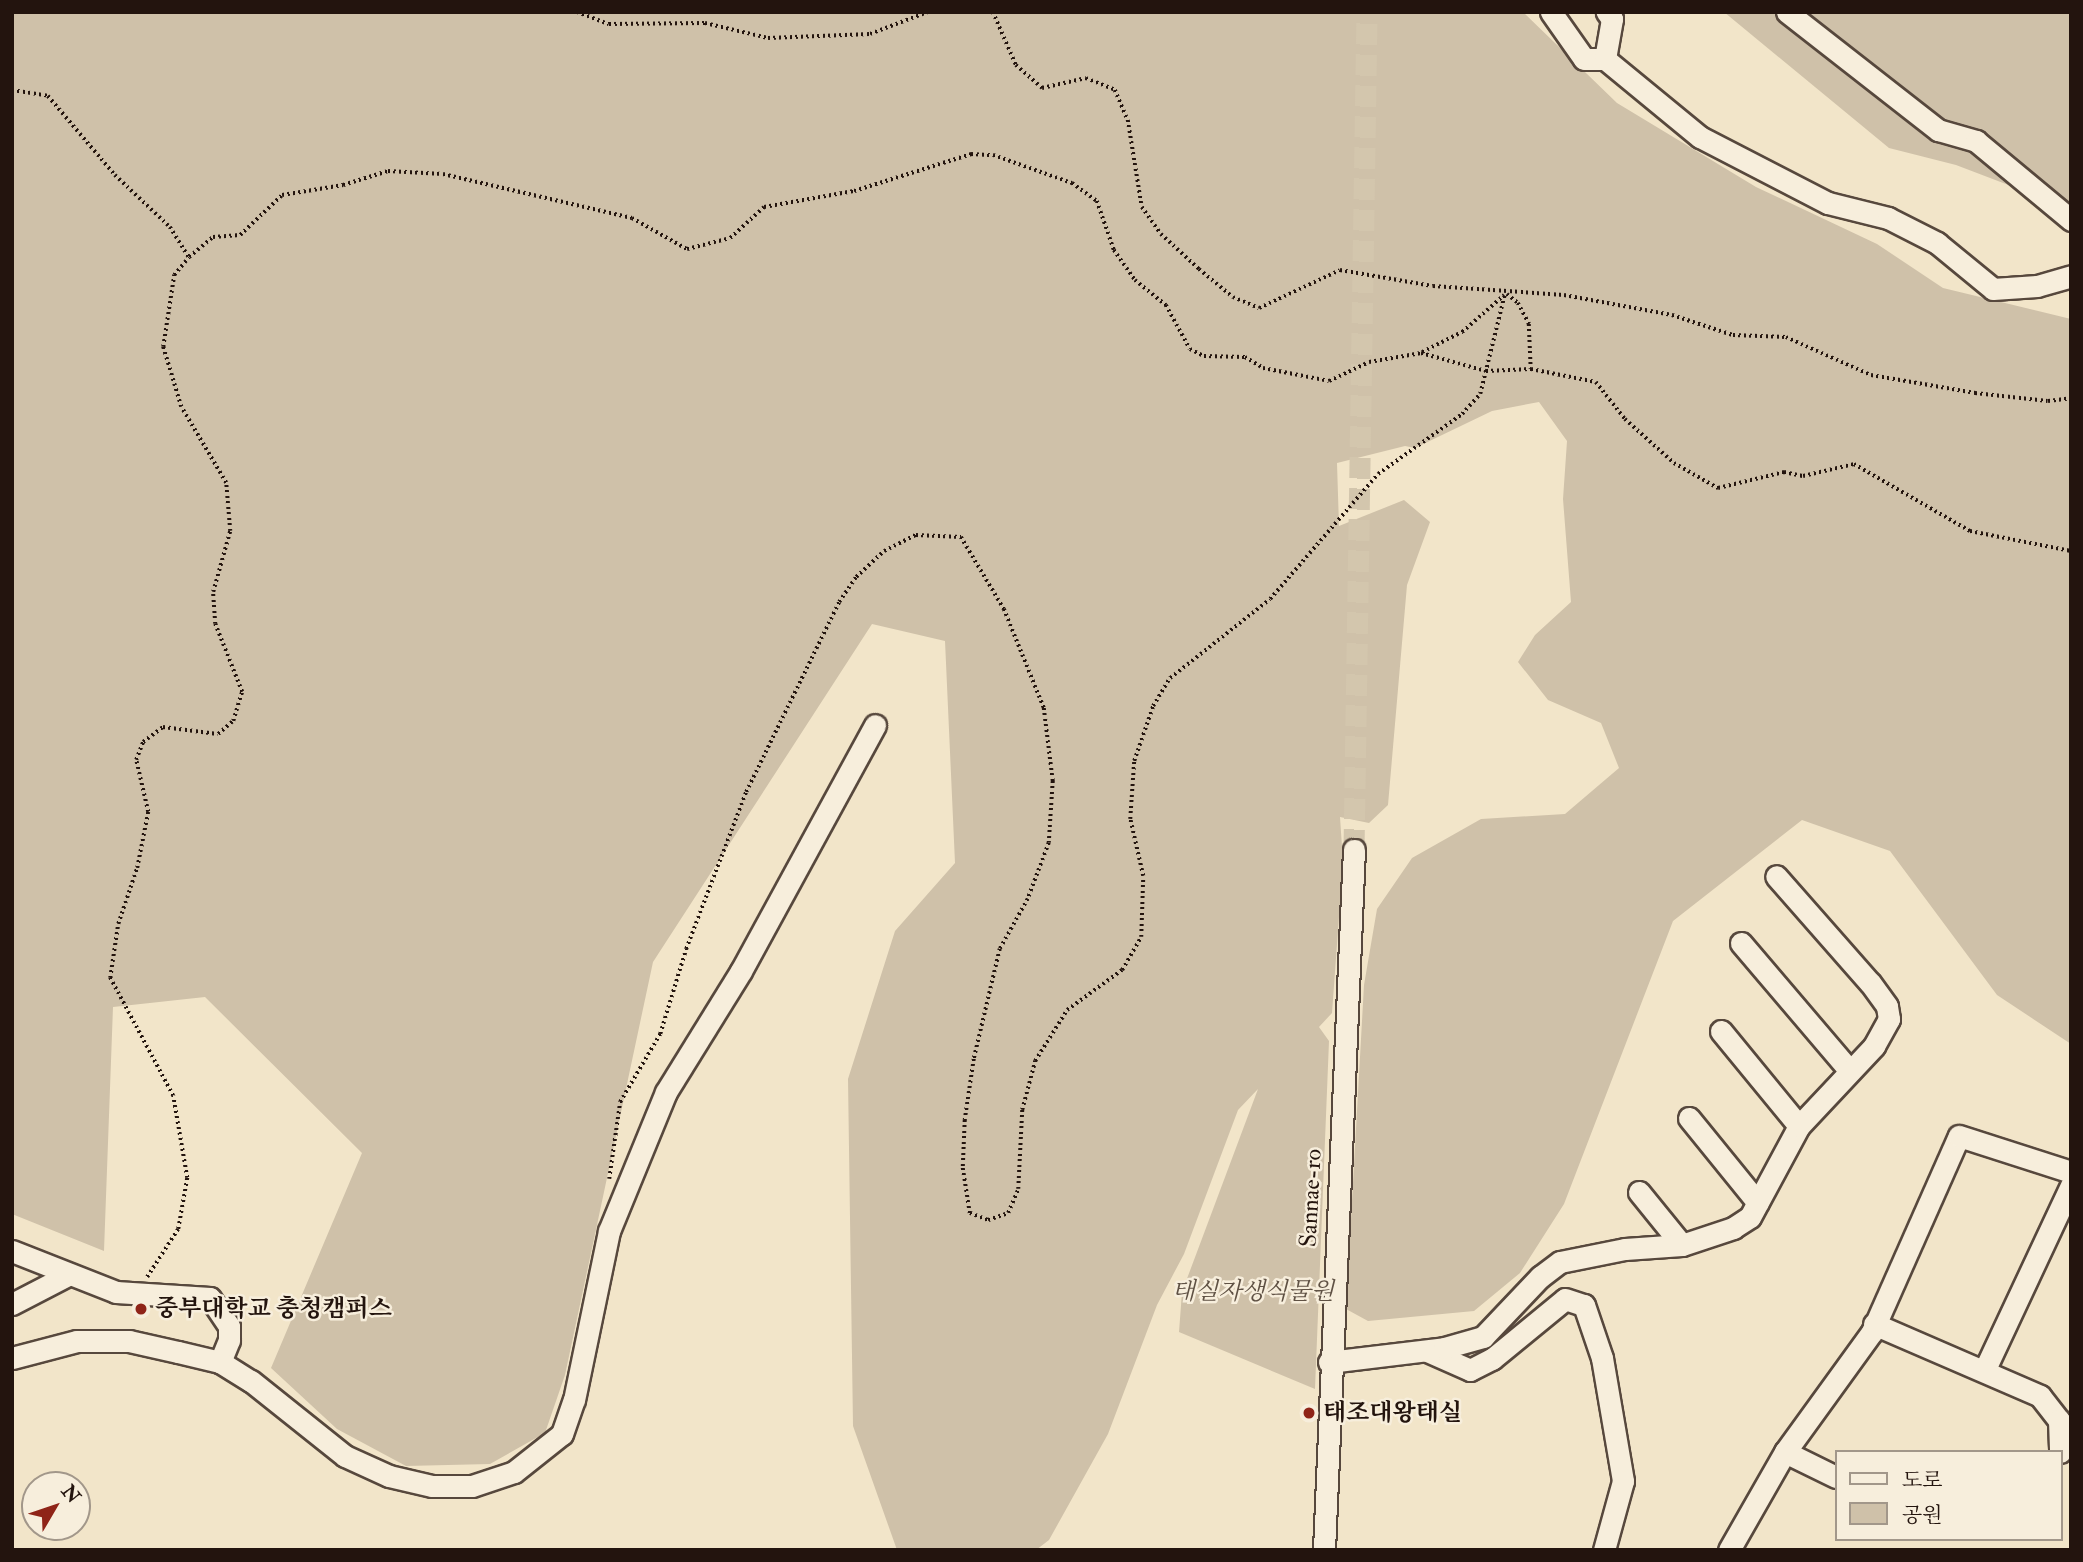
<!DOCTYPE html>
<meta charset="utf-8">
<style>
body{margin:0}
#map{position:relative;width:2083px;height:1562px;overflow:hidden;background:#f2e5c9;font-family:"IM FELL Double Pica","Noto Serif KR",serif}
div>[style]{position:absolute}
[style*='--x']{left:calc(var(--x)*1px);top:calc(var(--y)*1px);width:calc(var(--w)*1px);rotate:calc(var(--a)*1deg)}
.green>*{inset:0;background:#cfc1a9}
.minor-tunnel>*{height:21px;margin-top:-10.5px;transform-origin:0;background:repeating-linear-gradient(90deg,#d3c6ad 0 21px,transparent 0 31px)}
.path>*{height:3.5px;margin-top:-1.75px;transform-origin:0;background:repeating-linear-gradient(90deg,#23140e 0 2px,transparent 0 5.5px)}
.roads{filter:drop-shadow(2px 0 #57483d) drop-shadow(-2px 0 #57483d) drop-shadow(0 2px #57483d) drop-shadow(0 -2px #57483d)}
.minor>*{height:21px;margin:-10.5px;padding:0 10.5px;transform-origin:10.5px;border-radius:10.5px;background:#f7eedc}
.dots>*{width:19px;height:19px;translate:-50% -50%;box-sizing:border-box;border:4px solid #f7eedc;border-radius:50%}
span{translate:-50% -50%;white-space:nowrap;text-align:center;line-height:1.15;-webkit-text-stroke:5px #f7eedc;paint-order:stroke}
.street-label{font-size:24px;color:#23140e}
.park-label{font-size:24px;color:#5f5144;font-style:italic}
.poi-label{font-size:24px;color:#23140e;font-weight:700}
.left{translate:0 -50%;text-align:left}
.frame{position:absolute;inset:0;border:14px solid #23140e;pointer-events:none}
.legend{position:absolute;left:1835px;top:1450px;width:228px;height:91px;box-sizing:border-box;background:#f7eedc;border:2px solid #a2978a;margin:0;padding:9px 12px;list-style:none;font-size:21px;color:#23140e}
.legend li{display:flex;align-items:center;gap:14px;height:35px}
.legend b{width:35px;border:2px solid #a2978a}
.north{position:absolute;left:21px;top:1471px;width:70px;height:70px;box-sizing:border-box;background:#f7eedc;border:2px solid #a2978a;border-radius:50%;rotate:51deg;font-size:19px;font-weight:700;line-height:28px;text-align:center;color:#23140e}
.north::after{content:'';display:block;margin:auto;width:24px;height:32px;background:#8f2418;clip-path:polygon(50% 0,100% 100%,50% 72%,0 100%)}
</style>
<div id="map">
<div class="green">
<i style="clip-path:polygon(12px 12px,1523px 12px,1617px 103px,1756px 187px,1877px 244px,1943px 288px,2071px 319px,2071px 1044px,1997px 995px,1890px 851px,1802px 820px,1673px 921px,1564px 1204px,1520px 1273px,1474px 1311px,1368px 1321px,1346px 1309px,1364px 985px,1377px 909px,1412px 858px,1481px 819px,1565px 814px,1619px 768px,1601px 723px,1548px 700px,1518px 662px,1535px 635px,1571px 602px,1563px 499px,1567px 441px,1539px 402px,1492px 411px,1415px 448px,1405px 446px,1337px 463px,1339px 526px,1404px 500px,1430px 522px,1407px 585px,1388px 805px,1369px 823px,1340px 817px,1343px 862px,1332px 1013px,1319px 1027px,1329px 1041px,1315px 1389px,1179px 1332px,1182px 1292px,1258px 1089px,1238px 1110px,1184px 1254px,1157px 1305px,1108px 1434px,1049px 1540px,1036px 1550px,897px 1550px,853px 1426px,848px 1079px,895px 931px,955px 863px,945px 641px,872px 624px,653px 962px,565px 1375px,545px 1433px,490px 1464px,406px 1466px,337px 1429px,271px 1368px,362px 1153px,205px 997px,113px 1007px,104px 1251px,12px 1214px)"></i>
<i style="clip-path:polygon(1724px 12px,2071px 12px,2071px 209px,1956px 165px,1889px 148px)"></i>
</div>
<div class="minor-tunnel">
<i style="--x:1354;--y:850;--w:838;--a:-89.11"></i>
</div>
<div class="path">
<i style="--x:577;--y:12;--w:34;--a:21"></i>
<i style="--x:609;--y:24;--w:96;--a:-0.6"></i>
<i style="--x:705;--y:23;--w:65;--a:13.4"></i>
<i style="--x:768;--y:38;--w:102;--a:-2.2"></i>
<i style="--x:870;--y:34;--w:62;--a:-20.8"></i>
<i style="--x:993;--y:12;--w:58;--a:66.5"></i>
<i style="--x:1016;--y:65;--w:35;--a:41"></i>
<i style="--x:1042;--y:88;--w:45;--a:-12.8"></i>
<i style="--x:1086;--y:78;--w:31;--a:22"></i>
<i style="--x:1115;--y:90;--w:33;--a:67"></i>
<i style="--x:1128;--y:120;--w:88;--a:80.9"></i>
<i style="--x:1142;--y:207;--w:33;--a:55"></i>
<i style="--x:1161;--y:234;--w:52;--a:42.6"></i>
<i style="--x:1199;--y:269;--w:44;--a:39.5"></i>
<i style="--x:1233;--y:297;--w:28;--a:23"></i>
<i style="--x:1259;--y:308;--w:89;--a:-25.1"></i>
<i style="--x:1340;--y:270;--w:94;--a:9.8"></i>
<i style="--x:1433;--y:286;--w:131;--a:3.9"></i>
<i style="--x:1564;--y:295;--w:110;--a:10.5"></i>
<i style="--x:1672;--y:315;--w:64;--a:18.2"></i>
<i style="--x:1733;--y:335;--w:53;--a:2.2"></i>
<i style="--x:1786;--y:337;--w:93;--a:24.1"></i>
<i style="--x:1871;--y:375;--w:106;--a:9.8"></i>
<i style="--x:1975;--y:393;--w:73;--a:6.3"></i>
<i style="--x:2048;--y:401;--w:23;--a:-7"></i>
<i style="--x:12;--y:90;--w:36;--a:9"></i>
<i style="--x:48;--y:96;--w:104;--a:49.7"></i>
<i style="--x:115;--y:175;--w:76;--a:43.4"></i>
<i style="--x:170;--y:227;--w:36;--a:58"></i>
<i style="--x:189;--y:257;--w:31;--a:-40"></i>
<i style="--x:213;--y:237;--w:27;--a:-4"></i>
<i style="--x:240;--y:235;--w:58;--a:-43.6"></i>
<i style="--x:282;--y:195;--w:62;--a:-9.3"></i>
<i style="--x:343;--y:185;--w:47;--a:-17.3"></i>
<i style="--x:388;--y:171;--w:55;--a:3.1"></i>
<i style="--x:443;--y:174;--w:194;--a:13.1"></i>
<i style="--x:632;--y:218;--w:63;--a:29.4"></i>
<i style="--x:687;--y:249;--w:44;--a:-14.3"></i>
<i style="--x:730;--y:238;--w:46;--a:-42.4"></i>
<i style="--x:764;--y:207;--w:91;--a:-10.1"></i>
<i style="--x:854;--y:191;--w:123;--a:-17.5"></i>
<i style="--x:971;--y:154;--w:22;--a:3"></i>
<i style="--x:993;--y:155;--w:84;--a:19.5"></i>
<i style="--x:1072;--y:183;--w:31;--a:36"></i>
<i style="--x:1097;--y:201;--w:52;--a:70.9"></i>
<i style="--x:1114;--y:250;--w:37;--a:55"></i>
<i style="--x:1135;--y:280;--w:40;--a:39"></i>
<i style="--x:1166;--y:305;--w:50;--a:61.4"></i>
<i style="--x:1190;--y:349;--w:16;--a:27"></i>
<i style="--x:1204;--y:356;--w:41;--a:1.4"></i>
<i style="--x:1245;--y:357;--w:21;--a:31"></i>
<i style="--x:1263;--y:368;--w:67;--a:11.1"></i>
<i style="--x:1329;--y:381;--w:44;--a:-25.4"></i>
<i style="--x:1369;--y:362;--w:53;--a:-9.8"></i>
<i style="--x:1421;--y:353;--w:67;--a:15.5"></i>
<i style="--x:1486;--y:371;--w:45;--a:-2.5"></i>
<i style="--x:1531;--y:369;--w:66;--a:11.3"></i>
<i style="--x:1596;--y:382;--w:47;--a:51.9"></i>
<i style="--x:1625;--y:419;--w:66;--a:41.9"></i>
<i style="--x:1674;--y:463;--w:51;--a:29.6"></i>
<i style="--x:1718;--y:488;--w:68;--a:-13.6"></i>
<i style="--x:1784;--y:472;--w:19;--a:12"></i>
<i style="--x:1803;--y:476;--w:52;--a:-13.2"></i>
<i style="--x:1854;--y:464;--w:134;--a:30"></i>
<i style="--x:1970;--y:531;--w:103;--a:11.2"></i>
<i style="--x:1507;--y:294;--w:14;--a:39"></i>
<i style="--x:1518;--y:303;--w:24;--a:62"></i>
<i style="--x:1529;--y:324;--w:45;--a:87.5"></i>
<i style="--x:1422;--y:352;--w:45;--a:-26.6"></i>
<i style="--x:1462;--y:332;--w:56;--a:-41.4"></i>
<i style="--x:609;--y:1179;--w:78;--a:-81.9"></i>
<i style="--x:620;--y:1102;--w:79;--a:-59.5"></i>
<i style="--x:660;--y:1034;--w:89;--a:-73"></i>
<i style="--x:686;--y:949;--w:168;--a:-69.1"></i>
<i style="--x:746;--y:792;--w:212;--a:-63.9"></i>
<i style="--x:839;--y:602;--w:30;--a:-56"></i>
<i style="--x:856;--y:577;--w:38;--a:-43"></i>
<i style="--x:884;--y:551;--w:36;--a:-27"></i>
<i style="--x:916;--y:535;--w:45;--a:2.5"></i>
<i style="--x:961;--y:537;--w:84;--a:59.2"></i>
<i style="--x:1004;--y:609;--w:107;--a:68"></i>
<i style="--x:1044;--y:708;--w:74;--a:83"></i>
<i style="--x:1053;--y:781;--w:62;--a:93.7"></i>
<i style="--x:1049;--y:843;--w:60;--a:110.6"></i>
<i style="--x:1028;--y:899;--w:57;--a:119.2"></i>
<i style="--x:1000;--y:949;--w:113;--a:103.3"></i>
<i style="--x:974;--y:1059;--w:62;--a:98.4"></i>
<i style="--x:965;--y:1120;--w:48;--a:92.4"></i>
<i style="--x:963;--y:1168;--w:46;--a:81.2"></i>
<i style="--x:970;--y:1213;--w:19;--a:21"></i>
<i style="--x:988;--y:1220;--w:21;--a:-19"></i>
<i style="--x:1008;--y:1213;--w:26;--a:-67"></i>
<i style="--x:1018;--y:1189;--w:79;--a:-87.1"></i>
<i style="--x:1022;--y:1110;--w:51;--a:-75.1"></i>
<i style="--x:1035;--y:1061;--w:60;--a:-57.9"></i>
<i style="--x:1067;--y:1010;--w:68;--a:-36"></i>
<i style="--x:1122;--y:970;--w:38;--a:-60"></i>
<i style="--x:1141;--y:937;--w:61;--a:-88.1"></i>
<i style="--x:1143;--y:876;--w:58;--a:-102.8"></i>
<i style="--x:1130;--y:819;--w:58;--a:-86.1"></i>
<i style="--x:1134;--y:761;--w:58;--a:-70.9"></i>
<i style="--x:1153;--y:706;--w:33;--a:-59"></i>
<i style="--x:1170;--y:678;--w:127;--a:-38.3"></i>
<i style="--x:1270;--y:599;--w:165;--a:-49.2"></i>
<i style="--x:1378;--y:474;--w:103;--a:-35.5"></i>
<i style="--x:1462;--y:414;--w:27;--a:-48"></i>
<i style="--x:1480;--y:394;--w:104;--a:-76.1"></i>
<i style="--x:147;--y:1277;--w:57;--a:-57.1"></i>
<i style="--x:178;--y:1229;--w:52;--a:-80"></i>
<i style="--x:187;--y:1178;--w:83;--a:-99.7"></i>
<i style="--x:173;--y:1096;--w:134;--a:-118.1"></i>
<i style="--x:110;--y:978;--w:55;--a:-81.6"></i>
<i style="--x:118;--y:924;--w:59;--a:-71.3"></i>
<i style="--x:137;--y:868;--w:57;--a:-78.9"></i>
<i style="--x:148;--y:812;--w:53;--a:-103"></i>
<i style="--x:136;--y:760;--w:19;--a:-69"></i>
<i style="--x:143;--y:742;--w:25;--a:-37"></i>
<i style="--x:163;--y:727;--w:55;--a:7.3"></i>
<i style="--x:218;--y:734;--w:20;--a:-41"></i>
<i style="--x:233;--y:721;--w:30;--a:-73"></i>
<i style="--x:242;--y:692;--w:73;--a:-111.7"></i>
<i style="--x:215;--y:624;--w:32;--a:-94"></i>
<i style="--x:213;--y:592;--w:63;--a:-74.4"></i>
<i style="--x:230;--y:531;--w:48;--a:-94.8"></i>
<i style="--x:226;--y:483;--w:88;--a:-120.6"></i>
<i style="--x:181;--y:407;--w:63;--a:-106.7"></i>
<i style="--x:163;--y:347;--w:73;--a:-81.3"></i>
<i style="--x:174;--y:275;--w:23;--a:-50"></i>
</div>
<div class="roads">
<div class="minor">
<i style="--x:1551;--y:12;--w:57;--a:54.9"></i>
<i style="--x:1584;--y:59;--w:21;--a:0"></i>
<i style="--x:1605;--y:59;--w:123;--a:39.4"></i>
<i style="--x:1700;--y:137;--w:144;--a:27.3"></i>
<i style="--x:1828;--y:203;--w:62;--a:14"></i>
<i style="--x:1888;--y:218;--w:55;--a:27"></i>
<i style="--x:1937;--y:243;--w:72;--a:39.4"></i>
<i style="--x:1993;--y:289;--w:44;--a:-3.9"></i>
<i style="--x:2037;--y:286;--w:35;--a:-16"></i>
<i style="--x:1787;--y:12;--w:192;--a:38"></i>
<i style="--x:1938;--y:130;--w:40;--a:16"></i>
<i style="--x:1976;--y:141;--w:124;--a:39.7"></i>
<i style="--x:1605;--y:59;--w:41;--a:-80.1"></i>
<i style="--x:1612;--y:19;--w:9;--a:-126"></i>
<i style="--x:1741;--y:943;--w:167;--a:49.6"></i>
<i style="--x:1721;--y:1031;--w:123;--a:50.6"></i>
<i style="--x:1689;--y:1118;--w:109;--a:50.9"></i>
<i style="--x:1639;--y:1192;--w:68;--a:50.9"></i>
<i style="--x:12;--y:1251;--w:112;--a:21.5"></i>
<i style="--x:116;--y:1292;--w:94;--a:3.7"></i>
<i style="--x:210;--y:1298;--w:34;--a:56"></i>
<i style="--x:229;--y:1326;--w:14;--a:90"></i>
<i style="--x:229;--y:1340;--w:24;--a:112"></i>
<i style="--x:12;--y:1304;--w:63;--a:-27.4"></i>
<i style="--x:1874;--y:1324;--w:181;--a:23.4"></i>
<i style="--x:2040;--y:1396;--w:31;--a:52"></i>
<i style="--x:2059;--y:1420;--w:32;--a:88"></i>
<i style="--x:1427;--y:1351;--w:47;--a:23.8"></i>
<i style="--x:1470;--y:1370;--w:25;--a:-27"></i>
<i style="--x:1492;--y:1359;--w:94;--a:-39.4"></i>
<i style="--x:1565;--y:1299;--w:20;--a:18"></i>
<i style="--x:1584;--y:1305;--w:56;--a:71.2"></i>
<i style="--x:1602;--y:1358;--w:125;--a:80.3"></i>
<i style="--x:1623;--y:1481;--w:72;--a:105.4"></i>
<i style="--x:12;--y:1358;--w:67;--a:-14.7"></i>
<i style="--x:77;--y:1341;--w:52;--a:0"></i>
<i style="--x:129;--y:1341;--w:50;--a:12.7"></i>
<i style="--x:178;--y:1352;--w:43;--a:13.4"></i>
<i style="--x:220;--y:1362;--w:36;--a:32"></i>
<i style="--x:251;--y:1381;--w:120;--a:38.6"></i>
<i style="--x:345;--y:1456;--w:48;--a:24.4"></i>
<i style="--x:389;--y:1476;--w:44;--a:13.1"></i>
<i style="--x:432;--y:1486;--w:40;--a:0"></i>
<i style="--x:472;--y:1486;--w:44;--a:-18.4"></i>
<i style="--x:514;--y:1472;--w:61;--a:-38.4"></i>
<i style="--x:562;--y:1434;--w:36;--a:-71"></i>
<i style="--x:574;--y:1400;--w:173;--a:-78.3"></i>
<i style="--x:609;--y:1231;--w:150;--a:-67.7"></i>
<i style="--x:666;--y:1092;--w:142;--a:-58.2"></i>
<i style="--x:741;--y:971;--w:280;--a:-61.4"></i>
<i style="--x:1329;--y:1362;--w:116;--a:-6.9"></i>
<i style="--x:1444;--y:1348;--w:41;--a:-15.8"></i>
<i style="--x:1483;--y:1337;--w:83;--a:-46.5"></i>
<i style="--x:1540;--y:1277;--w:25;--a:-37"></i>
<i style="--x:1560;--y:1262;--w:66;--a:-11.3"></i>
<i style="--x:1625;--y:1249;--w:57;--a:-4"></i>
<i style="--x:1682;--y:1245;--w:54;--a:-18.4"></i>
<i style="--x:1733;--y:1228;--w:20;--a:-33"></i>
<i style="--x:1750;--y:1217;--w:103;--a:-61.7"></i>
<i style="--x:1799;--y:1126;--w:110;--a:-46.8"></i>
<i style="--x:1874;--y:1046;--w:31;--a:-61"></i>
<i style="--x:1889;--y:1019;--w:13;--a:-99"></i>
<i style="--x:1887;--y:1006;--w:29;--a:-126"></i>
<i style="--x:1870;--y:983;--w:142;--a:-131.3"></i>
<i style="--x:1985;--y:1369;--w:203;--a:-64.9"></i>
<i style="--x:1785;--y:1452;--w:57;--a:26.1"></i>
<i style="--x:1324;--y:1550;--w:701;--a:-87.55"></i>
<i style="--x:1729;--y:1550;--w:113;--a:-60.3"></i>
<i style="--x:1785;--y:1452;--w:148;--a:-54.1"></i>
<i style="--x:1872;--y:1332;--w:214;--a:-66.1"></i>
<i style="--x:1959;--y:1136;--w:118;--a:17.8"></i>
</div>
</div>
<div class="dots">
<i style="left:141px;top:1309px;background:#8f2418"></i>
<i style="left:1309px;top:1413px;background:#8f2418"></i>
</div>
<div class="street-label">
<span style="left:1311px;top:1198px;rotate:-87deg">Sannae-ro</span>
</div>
<div class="park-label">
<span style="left:1253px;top:1292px">태실자생식물원</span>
</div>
<div class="poi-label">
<span class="left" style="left:155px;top:1309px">중부대학교 충청캠퍼스</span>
<span class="left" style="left:1323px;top:1413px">태조대왕태실</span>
</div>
<div class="frame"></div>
<ul class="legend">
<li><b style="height:9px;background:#f7eedc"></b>도로</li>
<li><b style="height:19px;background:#cfc1a9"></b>공원</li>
</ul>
<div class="north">N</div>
</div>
